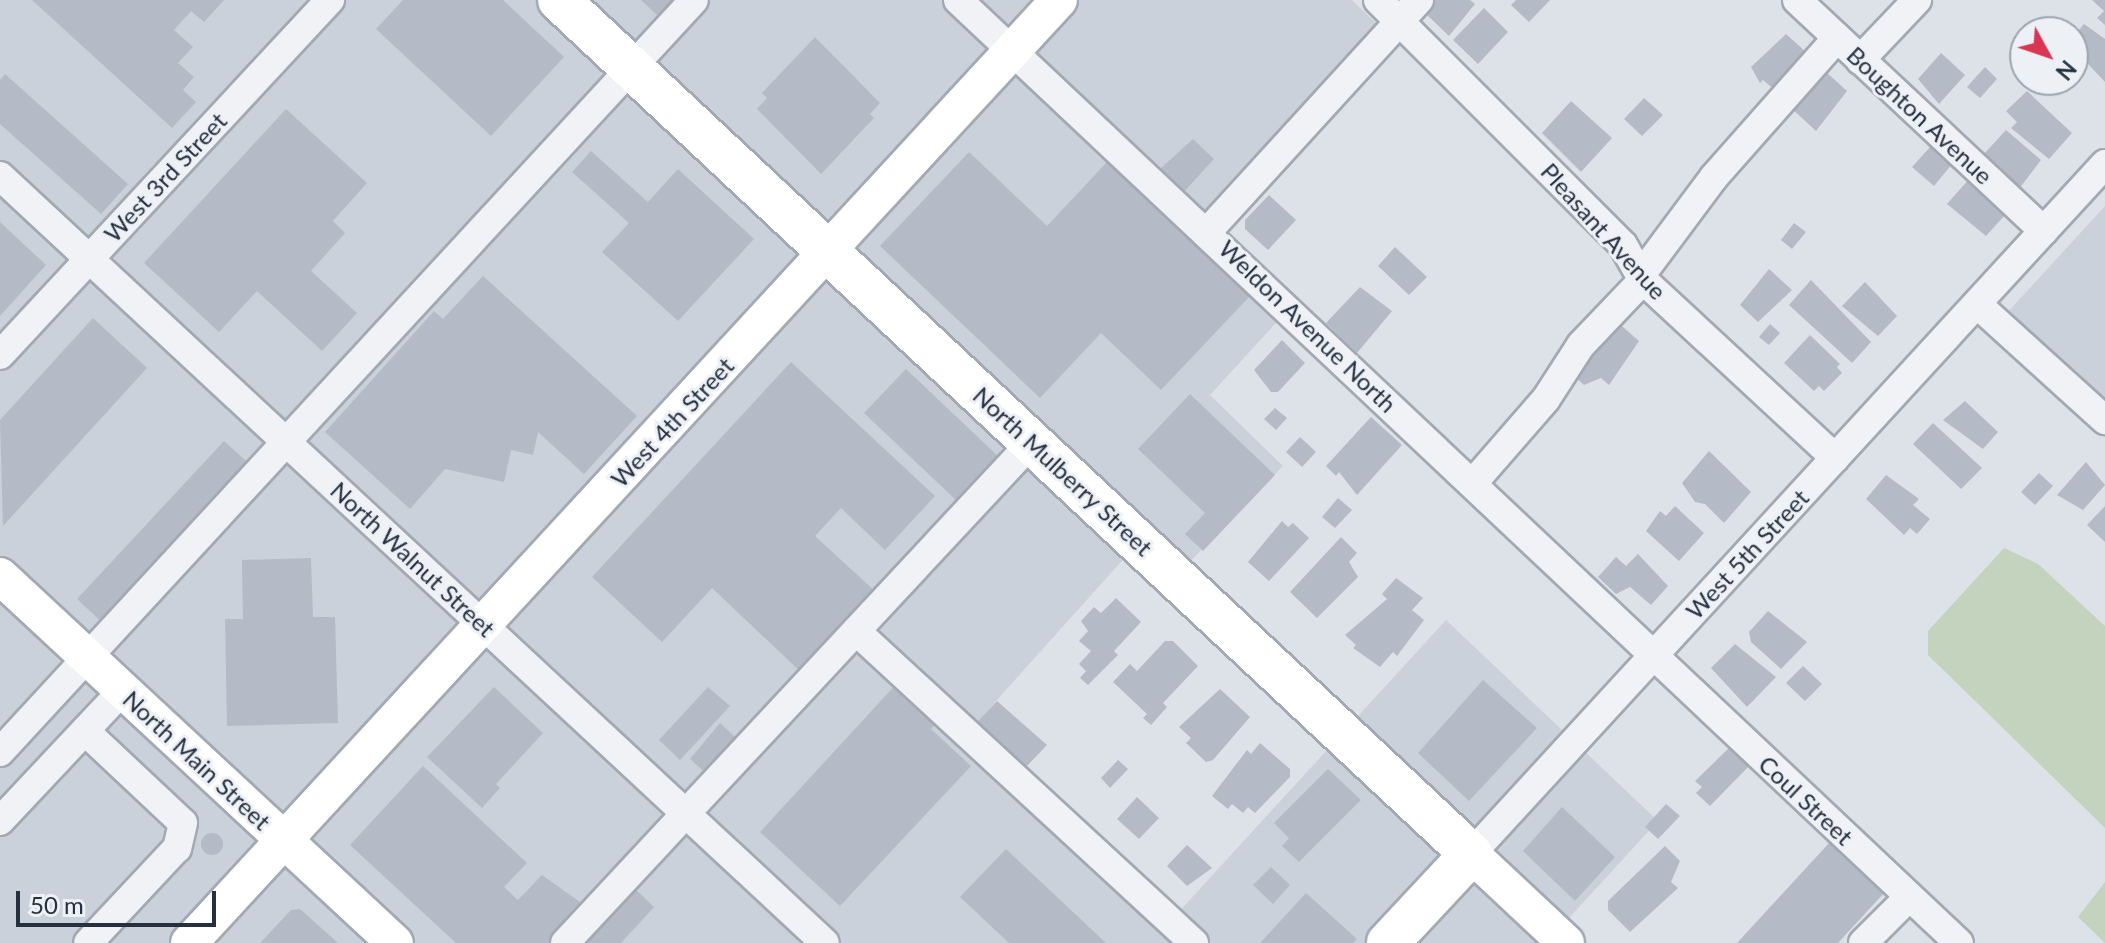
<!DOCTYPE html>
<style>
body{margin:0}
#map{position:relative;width:2105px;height:943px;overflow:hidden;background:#dde2e8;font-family:Lato,sans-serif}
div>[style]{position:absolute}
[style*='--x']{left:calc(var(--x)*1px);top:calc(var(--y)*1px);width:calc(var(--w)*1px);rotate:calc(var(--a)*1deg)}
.built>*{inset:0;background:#cbd1db}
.green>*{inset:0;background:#c4d3bd}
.building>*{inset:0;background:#b4bbc6}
.round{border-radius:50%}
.roads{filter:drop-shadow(2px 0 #a2a9b2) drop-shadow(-2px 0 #a2a9b2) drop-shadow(0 2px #a2a9b2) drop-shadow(0 -2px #a2a9b2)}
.minor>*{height:28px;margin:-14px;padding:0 14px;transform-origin:14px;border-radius:14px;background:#f0f2f6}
.major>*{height:36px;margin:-18px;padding:0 18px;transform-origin:18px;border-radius:18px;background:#fff}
.highway>*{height:42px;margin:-21px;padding:0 21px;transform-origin:21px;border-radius:21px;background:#fff}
span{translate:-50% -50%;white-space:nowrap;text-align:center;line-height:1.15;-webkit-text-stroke:6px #edf1f6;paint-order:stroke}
.street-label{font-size:24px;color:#253040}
.north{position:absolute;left:2009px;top:16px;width:80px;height:80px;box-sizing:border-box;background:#edf1f6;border:2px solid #9da4ad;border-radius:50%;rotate:130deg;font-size:22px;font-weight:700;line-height:32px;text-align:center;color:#253040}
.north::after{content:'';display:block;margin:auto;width:28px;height:36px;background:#d93654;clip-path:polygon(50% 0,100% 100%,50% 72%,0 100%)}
.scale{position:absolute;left:16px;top:891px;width:200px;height:36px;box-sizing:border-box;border:4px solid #253040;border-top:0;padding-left:10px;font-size:24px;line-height:28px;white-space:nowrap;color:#253040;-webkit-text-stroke:6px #edf1f6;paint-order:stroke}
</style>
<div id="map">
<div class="built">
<i style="clip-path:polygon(0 0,1352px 0,1383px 30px,1197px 231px,1285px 313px,1210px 395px,1283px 466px,1172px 580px,1137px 544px,971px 729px,1176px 915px,1446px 620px,1658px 821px,1546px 943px,0 943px)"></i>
<i style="clip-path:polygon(2105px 206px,2105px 402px,2006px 314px)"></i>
</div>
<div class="green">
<i style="clip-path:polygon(2004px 548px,2038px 564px,2105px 626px,2105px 828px,1928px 655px,1928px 631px)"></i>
<i style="clip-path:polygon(2105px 882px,2105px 943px,2078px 917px)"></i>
</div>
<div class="building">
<i style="clip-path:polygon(32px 0,224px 0,204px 22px,191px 11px,174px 30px,193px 47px,178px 63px,194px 77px,183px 90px,196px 102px,172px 128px)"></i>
<i style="clip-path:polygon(403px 0,503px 0,564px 57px,491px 136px,376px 29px)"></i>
<i style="clip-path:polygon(641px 0,674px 0,659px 17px)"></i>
<i style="clip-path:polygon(1432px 0,1470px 0,1475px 4px,1449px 36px,1422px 10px)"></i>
<i style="clip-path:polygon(1516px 0,1550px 0,1529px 22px,1511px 5px)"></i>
<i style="clip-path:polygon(2092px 0,2105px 0,2105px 25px,2097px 18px,2104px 11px)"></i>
<i style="clip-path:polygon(1484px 8px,1508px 32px,1478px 64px,1453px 40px)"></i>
<i style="clip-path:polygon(2084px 24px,2105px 39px,2105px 82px,2074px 49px,2080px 42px,2074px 36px)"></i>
<i style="clip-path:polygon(1786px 34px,1807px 53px,1776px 91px,1763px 80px,1760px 83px,1751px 67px)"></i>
<i style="clip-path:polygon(815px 37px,880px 103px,870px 114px,874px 118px,821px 174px,757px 109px,767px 98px,762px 93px)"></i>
<i style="clip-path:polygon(1941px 53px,1965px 75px,1939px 104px,1918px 79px)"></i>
<i style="clip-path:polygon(1985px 67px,1997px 79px,1980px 98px,1967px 87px)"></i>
<i style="clip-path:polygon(1825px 71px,1847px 91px,1816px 131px,1789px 106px)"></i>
<i style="clip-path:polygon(5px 74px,128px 184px,101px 214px,0 124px,0 80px)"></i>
<i style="clip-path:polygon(2027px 91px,2072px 133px,2049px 159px,2011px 128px,2017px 122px,2006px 111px)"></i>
<i style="clip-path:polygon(1644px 98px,1663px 115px,1642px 136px,1624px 119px)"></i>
<i style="clip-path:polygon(1571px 101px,1612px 138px,1581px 172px,1542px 133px)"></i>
<i style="clip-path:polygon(286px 109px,367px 183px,333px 221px,345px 233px,311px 271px,357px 313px,322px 351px,257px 291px,219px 332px,144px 263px)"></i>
<i style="clip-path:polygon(2006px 130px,2041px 160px,2019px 189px,1983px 155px)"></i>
<i style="clip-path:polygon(1193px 139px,1214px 159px,1181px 195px,1159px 170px)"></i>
<i style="clip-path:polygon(1931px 146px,1952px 164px,1934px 186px,1912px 167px)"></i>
<i style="clip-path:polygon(591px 151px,648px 202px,678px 169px,754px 239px,678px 321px,602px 252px,629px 223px,572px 172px)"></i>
<i style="clip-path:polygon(969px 152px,1047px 226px,1108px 161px,1251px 295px,1161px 390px,1101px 333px,1040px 398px,880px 246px)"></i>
<i style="clip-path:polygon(1969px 179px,2005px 215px,1986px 236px,1947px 204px)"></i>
<i style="clip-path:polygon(1269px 195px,1296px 220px,1268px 250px,1245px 229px,1245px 220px)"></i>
<i style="clip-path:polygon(0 222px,46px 265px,0 316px)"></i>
<i style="clip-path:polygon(1794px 223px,1806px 232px,1792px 249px,1781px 240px)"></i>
<i style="clip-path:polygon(1395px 247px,1427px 277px,1409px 295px,1378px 266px)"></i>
<i style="clip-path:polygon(1769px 269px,1792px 290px,1758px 322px,1740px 305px)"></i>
<i style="clip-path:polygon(483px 276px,637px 416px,584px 474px,538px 432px,533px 455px,511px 450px,504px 482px,445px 469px,410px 509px,325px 432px,434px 311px,443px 319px)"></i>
<i style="clip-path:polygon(1811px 280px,1871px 342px,1852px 363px,1789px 305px)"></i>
<i style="clip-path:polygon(1865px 282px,1897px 316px,1878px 336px,1842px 306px)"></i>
<i style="clip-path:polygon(1360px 287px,1392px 311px,1357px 353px,1326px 323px)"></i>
<i style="clip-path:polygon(93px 318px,147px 368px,3px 526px,0 420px)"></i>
<i style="clip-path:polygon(1616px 321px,1639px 341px,1609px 385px,1601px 378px,1584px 385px,1571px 373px)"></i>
<i style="clip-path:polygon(1770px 324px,1780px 333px,1769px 345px,1759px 337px)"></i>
<i style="clip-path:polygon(1810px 335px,1840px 364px,1837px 367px,1842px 373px,1824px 391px,1819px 386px,1814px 391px,1784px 363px)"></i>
<i style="clip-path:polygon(1282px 340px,1305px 363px,1278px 392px,1271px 392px,1254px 370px)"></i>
<i style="clip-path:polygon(791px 362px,935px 496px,885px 550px,841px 508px,815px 536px,878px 594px,803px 674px,712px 588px,662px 642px,592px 577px)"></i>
<i style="clip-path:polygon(906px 369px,1000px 458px,959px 503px,864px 413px)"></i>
<i style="clip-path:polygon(1190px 394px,1275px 475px,1203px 551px,1185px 534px,1205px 513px,1138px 449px)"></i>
<i style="clip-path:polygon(1965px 401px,1998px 432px,1983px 449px,1943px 420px)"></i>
<i style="clip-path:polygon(1275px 408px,1287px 418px,1276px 430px,1264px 419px)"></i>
<i style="clip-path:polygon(1371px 417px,1402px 445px,1357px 495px,1339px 472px,1336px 476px,1326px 466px)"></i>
<i style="clip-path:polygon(1933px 423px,1982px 468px,1961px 489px,1913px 444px)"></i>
<i style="clip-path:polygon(1300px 437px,1316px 452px,1302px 467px,1286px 452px)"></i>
<i style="clip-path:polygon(224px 441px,256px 470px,108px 628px,77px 599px)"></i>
<i style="clip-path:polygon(1709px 451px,1751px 492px,1724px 523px,1705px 504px,1695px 502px,1682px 483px)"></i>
<i style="clip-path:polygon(2086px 462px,2105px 485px,2083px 510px,2057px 495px)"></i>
<i style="clip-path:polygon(2039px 473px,2053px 486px,2035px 505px,2021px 492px)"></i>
<i style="clip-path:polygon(1886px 475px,1919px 499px,1913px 505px,1930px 519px,1917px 534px,1910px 528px,1904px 535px,1866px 499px)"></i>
<i style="clip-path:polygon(1338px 498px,1352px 510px,1335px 528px,1322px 517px)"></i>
<i style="clip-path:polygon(1675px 506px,1704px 533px,1679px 561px,1646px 531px,1660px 511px,1666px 516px)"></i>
<i style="clip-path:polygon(2105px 506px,2105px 542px,2087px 525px)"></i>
<i style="clip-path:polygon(1282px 521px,1288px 527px,1293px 523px,1309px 538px,1269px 581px,1248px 562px)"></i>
<i style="clip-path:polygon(1341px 537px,1357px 553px,1349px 562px,1358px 577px,1317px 618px,1290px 592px)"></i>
<i style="clip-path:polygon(1638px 554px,1668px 586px,1651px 605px,1630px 587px,1616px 594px,1598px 577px,1616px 557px,1626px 566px)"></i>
<i style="clip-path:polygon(311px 558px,313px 617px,335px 617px,338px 723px,227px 726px,225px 619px,243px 619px,242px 560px)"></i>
<i style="clip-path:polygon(1396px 578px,1423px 598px,1412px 610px,1424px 620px,1397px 656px,1393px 652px,1380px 667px,1353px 648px,1356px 645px,1345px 635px,1387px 599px,1382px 594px)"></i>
<i style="clip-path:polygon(1116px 598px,1141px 622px,1114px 651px,1118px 655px,1088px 685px,1080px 678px,1086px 671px,1079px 664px,1091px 651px,1079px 641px,1088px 631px,1081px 621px,1094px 607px,1101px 613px)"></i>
<i style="clip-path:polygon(1768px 611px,1807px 642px,1781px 669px,1751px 642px,1749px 632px)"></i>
<i style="clip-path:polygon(1165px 641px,1173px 641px,1198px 666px,1163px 703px,1167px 707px,1151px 725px,1143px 718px,1147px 714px,1113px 682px,1130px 664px,1137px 671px)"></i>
<i style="clip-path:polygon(1735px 644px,1776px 677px,1747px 707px,1711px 668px)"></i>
<i style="clip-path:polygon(1803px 666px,1822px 684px,1805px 701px,1786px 683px)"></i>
<i style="clip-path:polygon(901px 679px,942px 717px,931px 729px,971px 766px,840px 906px,760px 832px)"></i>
<i style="clip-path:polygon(1483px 680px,1537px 728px,1469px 801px,1418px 753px)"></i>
<i style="clip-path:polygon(494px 687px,543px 733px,496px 784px,500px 788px,482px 808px,427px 757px)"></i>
<i style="clip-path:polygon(708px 687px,730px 706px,680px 760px,659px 740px)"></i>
<i style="clip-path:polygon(1220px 689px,1250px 717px,1213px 760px,1206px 762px,1186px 743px,1191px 738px,1179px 727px)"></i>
<i style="clip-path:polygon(997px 701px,1047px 745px,1026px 767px,978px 721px)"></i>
<i style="clip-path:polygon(720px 723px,744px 745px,709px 776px,690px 759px)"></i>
<i style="clip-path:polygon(1260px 743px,1290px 769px,1290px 777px,1255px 813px,1248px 807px,1243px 813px,1232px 804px,1228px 809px,1212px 796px,1247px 750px,1251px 754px)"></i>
<i style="clip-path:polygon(1729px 748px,1749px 766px,1710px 806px,1696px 793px,1702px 787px,1695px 781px)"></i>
<i style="clip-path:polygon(1118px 760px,1128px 769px,1110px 788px,1101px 778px)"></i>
<i style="clip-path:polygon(423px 766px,527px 863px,504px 887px,518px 900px,542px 875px,587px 907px,554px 943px,456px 943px,350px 845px)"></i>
<i style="clip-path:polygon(1328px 769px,1361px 800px,1299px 862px,1282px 846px,1289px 838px,1274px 823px)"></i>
<i style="clip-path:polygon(1137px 797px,1159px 818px,1139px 839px,1117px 819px)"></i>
<i style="clip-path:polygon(1666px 804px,1680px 816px,1658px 839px,1645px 827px)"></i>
<i style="clip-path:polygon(1562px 807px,1615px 857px,1575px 901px,1523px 851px)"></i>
<i class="round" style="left:201px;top:833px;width:22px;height:22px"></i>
<i style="clip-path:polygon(1830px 842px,1885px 892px,1838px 943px,1737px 943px)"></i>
<i style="clip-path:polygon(1187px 845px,1212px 868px,1187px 886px,1167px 866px)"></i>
<i style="clip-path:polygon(1665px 846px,1680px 861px,1671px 882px,1678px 888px,1630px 932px,1608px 910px,1608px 901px)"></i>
<i style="clip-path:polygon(1006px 849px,1106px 943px,1009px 943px,960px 897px)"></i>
<i style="clip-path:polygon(1271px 867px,1290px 885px,1273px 904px,1253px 885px)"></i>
<i style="clip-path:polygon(636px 890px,654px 907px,621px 943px,586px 943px)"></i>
<i style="clip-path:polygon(1306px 893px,1357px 939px,1353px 943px,1260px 943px)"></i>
<i style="clip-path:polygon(300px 909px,338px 943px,260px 943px,291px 910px)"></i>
</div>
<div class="roads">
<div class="minor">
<i style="--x:958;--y:0;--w:1375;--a:43.29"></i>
<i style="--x:1378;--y:0;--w:346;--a:45"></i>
<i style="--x:1623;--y:245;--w:40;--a:60.3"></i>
<i style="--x:1643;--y:280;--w:262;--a:42.8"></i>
<i style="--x:1797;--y:0;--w:338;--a:43.1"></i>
<i style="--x:1860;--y:60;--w:83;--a:-46.5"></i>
<i style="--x:0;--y:176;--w:1126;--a:42.91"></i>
<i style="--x:1208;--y:231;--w:313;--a:-47.6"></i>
<i style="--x:1641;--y:275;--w:122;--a:-53.3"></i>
<i style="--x:1714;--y:177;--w:186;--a:-48.5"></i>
<i style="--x:1977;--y:304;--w:173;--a:42.2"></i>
<i style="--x:0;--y:355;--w:485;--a:-47.1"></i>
<i style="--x:1473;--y:483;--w:111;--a:-49"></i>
<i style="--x:1546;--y:399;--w:64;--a:-57.1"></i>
<i style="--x:1581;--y:345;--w:90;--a:-46.4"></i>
<i style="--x:856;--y:631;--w:460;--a:42.7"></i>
<i style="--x:85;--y:731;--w:134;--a:43.2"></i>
<i style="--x:183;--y:823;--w:26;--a:103"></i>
<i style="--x:177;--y:848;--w:130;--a:133.1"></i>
<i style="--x:0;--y:752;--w:1023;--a:-47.3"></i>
<i style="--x:0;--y:821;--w:180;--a:-46.8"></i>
<i style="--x:1471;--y:854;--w:937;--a:-47.42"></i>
<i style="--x:565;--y:943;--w:685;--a:-47.01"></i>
<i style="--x:1863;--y:943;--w:65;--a:-45"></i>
</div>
<div class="major">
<i style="--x:0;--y:576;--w:539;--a:42.9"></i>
<i style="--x:1471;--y:854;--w:130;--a:43.1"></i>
<i style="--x:189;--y:943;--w:1283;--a:-47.31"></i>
</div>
<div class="highway">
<i style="--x:559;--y:0;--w:1249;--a:43.12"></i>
<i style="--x:1471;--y:854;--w:122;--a:133"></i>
</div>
</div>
<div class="street-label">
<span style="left:1920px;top:115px;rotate:43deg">Boughton Avenue</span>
<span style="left:165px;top:177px;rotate:-47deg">West 3rd Street</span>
<span style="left:1604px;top:231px;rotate:48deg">Pleasant Avenue</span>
<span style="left:1308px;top:326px;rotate:44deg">Weldon Avenue North</span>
<span style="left:672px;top:422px;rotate:-47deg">West 4th Street</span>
<span style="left:1063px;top:471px;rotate:43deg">North Mulberry Street</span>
<span style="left:1747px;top:554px;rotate:-47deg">West 5th Street</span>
<span style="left:413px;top:559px;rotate:43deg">North Walnut Street</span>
<span style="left:197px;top:760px;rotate:43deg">North Main Street</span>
<span style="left:1806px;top:800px;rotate:43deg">Coul Street</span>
</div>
<div class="north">N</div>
<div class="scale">50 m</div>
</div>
